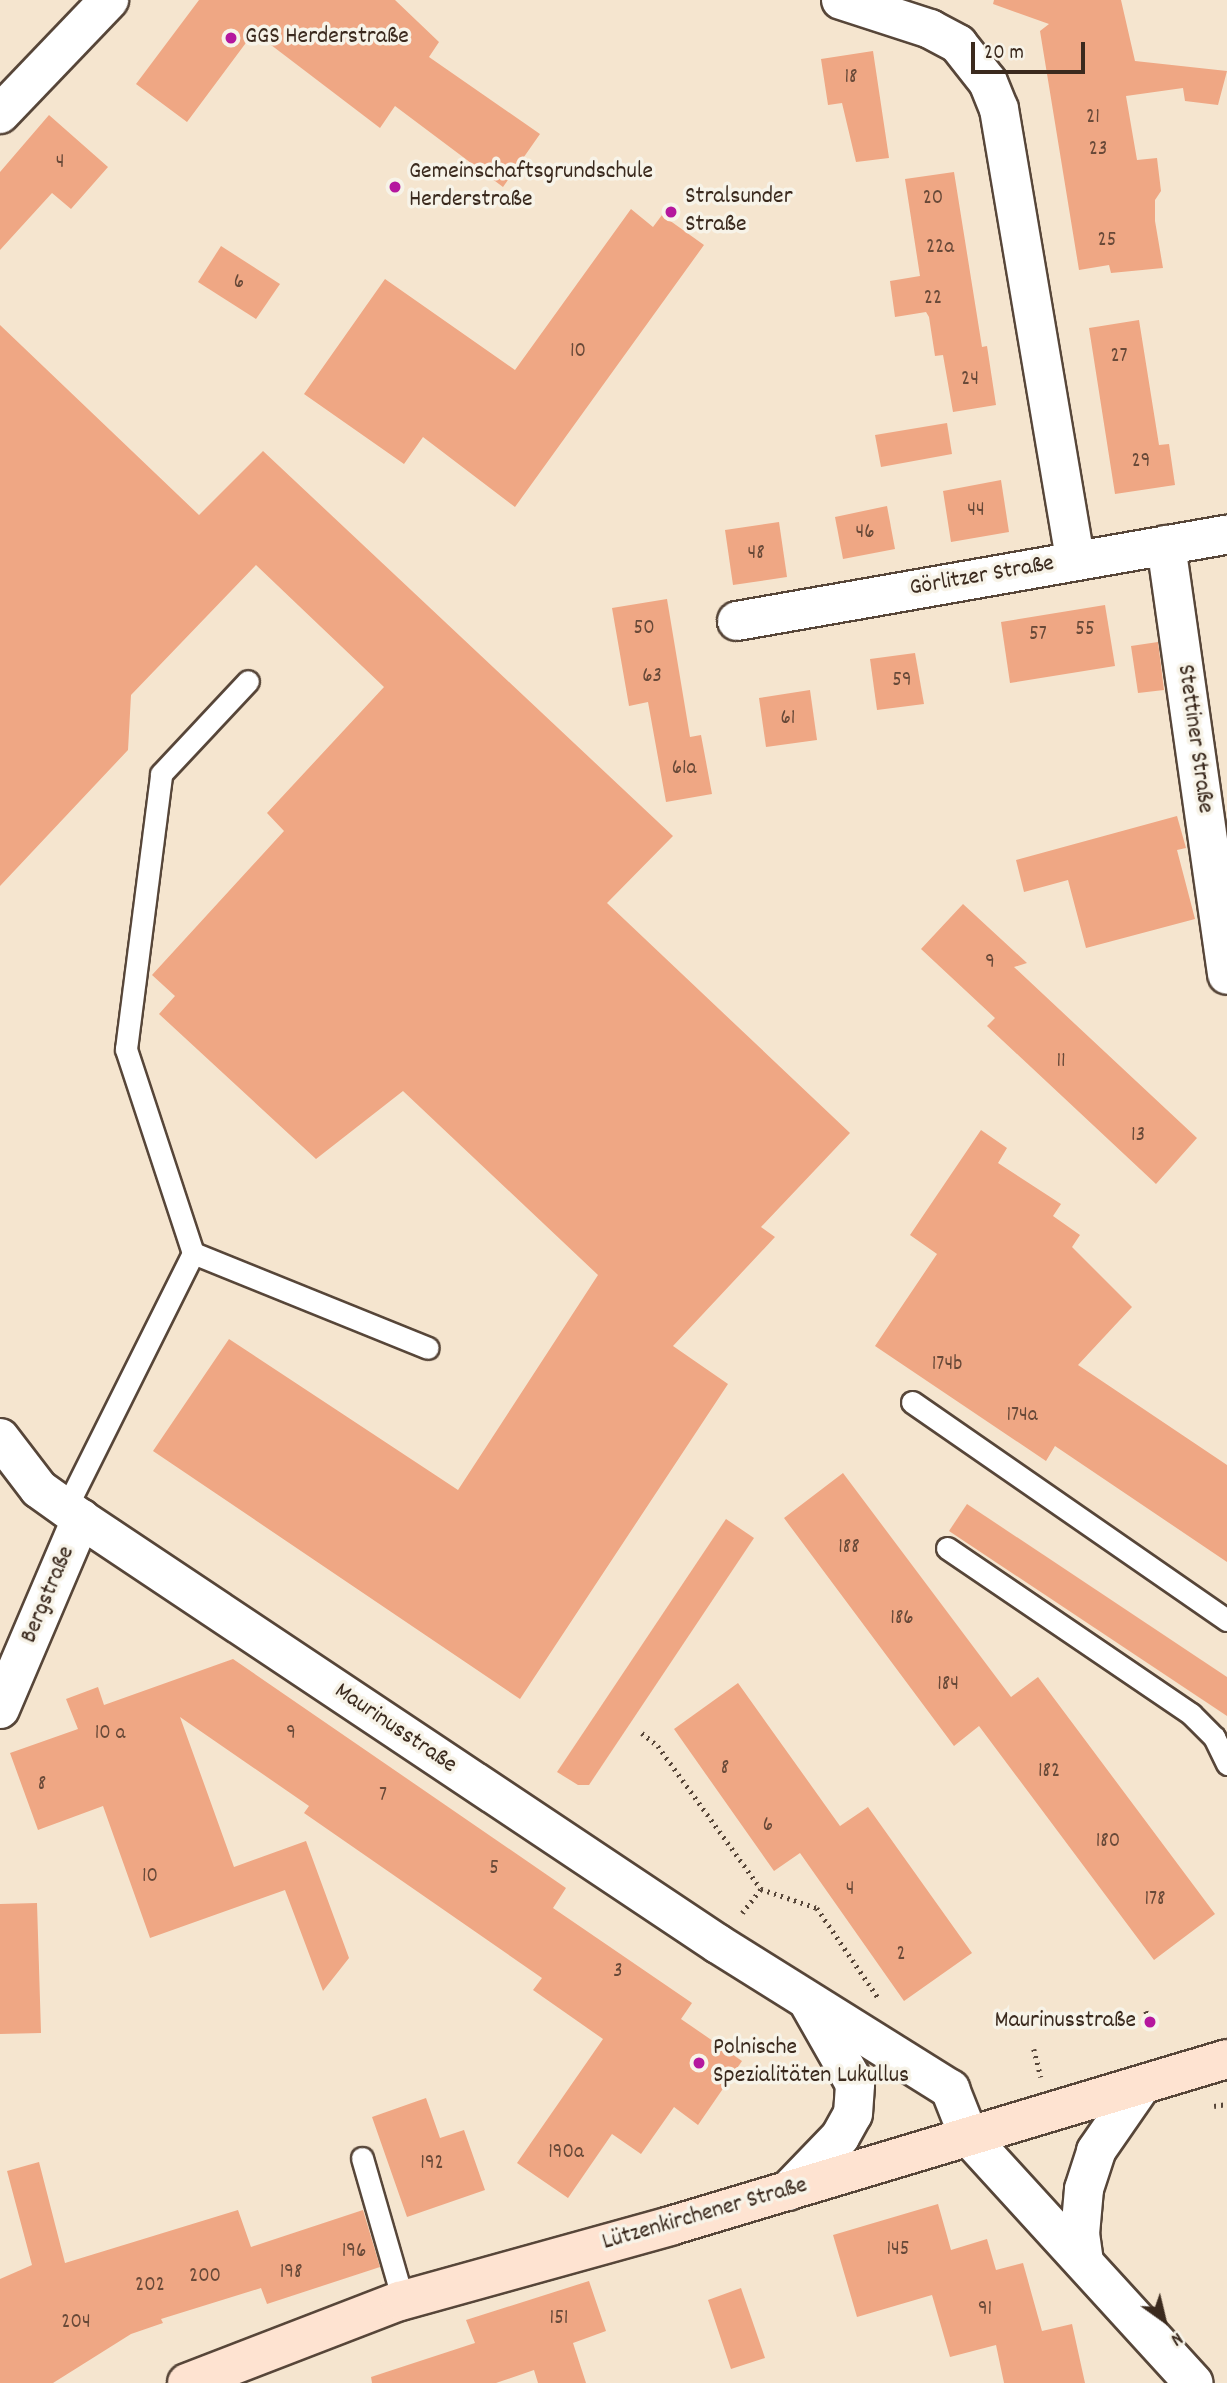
<!DOCTYPE html>
<meta charset="utf-8">
<style>
body{margin:0}
#map{position:relative;width:1227px;height:2383px;overflow:hidden;background:#f5e5cf;font-family:Dekko,sans-serif}
div>[style]{position:absolute}
[style*='--x']{left:calc(var(--x)*1px);top:calc(var(--y)*1px);width:calc(var(--w)*1px);rotate:calc(var(--a)*1deg)}
.building>*{inset:0;background:#efa784}
.path>*{height:4.5px;margin-top:-2.25px;transform-origin:0;background:repeating-linear-gradient(90deg,#574639 0 2px,transparent 0 7px)}
.roads{filter:drop-shadow(2px 0 #574639) drop-shadow(-2px 0 #574639) drop-shadow(0 2px #574639) drop-shadow(0 -2px #574639)}
.service>*{height:21px;margin:-10.5px;padding:0 10.5px;transform-origin:10.5px;border-radius:10.5px;background:#fff}
.minor>*{height:38px;margin:-19px;padding:0 19px;transform-origin:19px;border-radius:19px;background:#fff}
.secondary>*{height:38px;margin:-19px;padding:0 19px;transform-origin:19px;border-radius:19px;background:#fee3d1}
.dots>*{width:19px;height:19px;translate:-50% -50%;box-sizing:border-box;border:4px solid #f7f3e8;border-radius:50%}
span{translate:-50% -50%;white-space:nowrap;text-align:center;line-height:1.15;-webkit-text-stroke:7px #f7f3e8;paint-order:stroke}
.number-label{font-size:21px;color:#684938}
.number-label span{-webkit-text-stroke-width:0}
.poi-label{font-size:24px;color:#3b2a1e}
.left{translate:0 -50%;text-align:left}
.right{translate:-100% -50%;text-align:right}
.street-label{font-size:24px;color:#3b2a1e}
.north{position:absolute;left:1129px;top:2285px;width:70px;height:70px;-webkit-text-stroke:5px #f7f3e8;paint-order:stroke;rotate:146deg;font-size:19px;font-weight:700;line-height:28px;text-align:center;color:#3b2a1e}
.north::after{content:'';display:block;margin:auto;width:24px;height:32px;background:#3b2a1e;clip-path:polygon(50% 0,100% 100%,50% 72%,0 100%)}
.scale{position:absolute;left:971px;top:42px;width:114px;height:32px;box-sizing:border-box;border:4px solid #3b2a1e;border-top:0;padding-left:9px;font-size:21px;line-height:24px;white-space:nowrap;color:#3b2a1e;-webkit-text-stroke:5px #f7f3e8;paint-order:stroke}
</style>
<div id="map">
<div class="building">
<i style="clip-path:polygon(199px 0,395px 0,439px 42px,429px 57px,540px 134px,503px 187px,395px 106px,380px 128px,254px 32px,187px 122px,136px 84px)"></i>
<i style="clip-path:polygon(994px 0,1121px 0,1135px 61px,1227px 71px,1218px 105px,1185px 101px,1183px 88px,1126px 96px,1137px 160px,1157px 158px,1161px 191px,1155px 200px,1155px 221px,1163px 268px,1111px 273px,1109px 265px,1079px 270px,1040px 31px,1049px 24px,993px 4px)"></i>
<i style="clip-path:polygon(873px 51px,889px 158px,856px 162px,842px 103px,828px 105px,821px 59px)"></i>
<i style="clip-path:polygon(49px 115px,108px 167px,71px 209px,52px 193px,0 250px,0 172px)"></i>
<i style="clip-path:polygon(954px 172px,982px 347px,987px 346px,996px 405px,953px 412px,943px 355px,935px 356px,929px 317px,926px 312px,895px 317px,890px 281px,920px 276px,905px 179px)"></i>
<i style="clip-path:polygon(631px 209px,653px 227px,662px 215px,704px 245px,515px 507px,423px 437px,404px 464px,304px 394px,385px 279px,515px 370px)"></i>
<i style="clip-path:polygon(221px 246px,280px 284px,256px 319px,198px 282px)"></i>
<i style="clip-path:polygon(1139px 320px,1159px 445px,1169px 444px,1175px 485px,1115px 494px,1089px 328px)"></i>
<i style="clip-path:polygon(0 325px,199px 515px,263px 451px,673px 836px,607px 903px,850px 1133px,761px 1227px,775px 1237px,673px 1346px,728px 1384px,520px 1699px,153px 1451px,229px 1339px,458px 1490px,598px 1275px,403px 1091px,316px 1159px,159px 1014px,175px 996px,152px 975px,284px 831px,267px 813px,384px 687px,256px 565px,131px 695px,128px 750px,0 886px)"></i>
<i style="clip-path:polygon(947px 423px,952px 454px,881px 467px,875px 435px)"></i>
<i style="clip-path:polygon(1001px 480px,1009px 532px,951px 542px,943px 491px)"></i>
<i style="clip-path:polygon(887px 506px,895px 549px,843px 559px,835px 517px)"></i>
<i style="clip-path:polygon(779px 522px,787px 577px,733px 585px,725px 530px)"></i>
<i style="clip-path:polygon(667px 599px,690px 737px,701px 735px,712px 794px,666px 802px,648px 702px,629px 706px,612px 608px)"></i>
<i style="clip-path:polygon(1105px 605px,1115px 666px,1010px 683px,1001px 622px)"></i>
<i style="clip-path:polygon(1158px 642px,1164px 690px,1138px 693px,1131px 646px)"></i>
<i style="clip-path:polygon(915px 653px,924px 704px,877px 710px,870px 659px)"></i>
<i style="clip-path:polygon(810px 690px,817px 740px,766px 747px,759px 698px)"></i>
<i style="clip-path:polygon(1177px 816px,1186px 848px,1177px 850px,1195px 919px,1086px 948px,1068px 880px,1024px 892px,1016px 860px)"></i>
<i style="clip-path:polygon(963px 904px,1027px 963px,1014px 967px,1197px 1138px,1156px 1184px,987px 1026px,995px 1018px,921px 949px)"></i>
<i style="clip-path:polygon(981px 1130px,1007px 1148px,998px 1163px,1061px 1204px,1053px 1216px,1080px 1235px,1072px 1247px,1132px 1307px,1078px 1365px,1227px 1465px,1227px 1562px,1055px 1446px,1046px 1461px,875px 1346px,937px 1254px,910px 1235px)"></i>
<i style="clip-path:polygon(843px 1473px,1011px 1697px,1038px 1677px,1215px 1914px,1154px 1960px,979px 1726px,954px 1746px,784px 1518px)"></i>
<i style="clip-path:polygon(967px 1504px,1227px 1677px,1227px 1716px,949px 1531px)"></i>
<i style="clip-path:polygon(726px 1519px,754px 1538px,589px 1785px,578px 1785px,557px 1772px)"></i>
<i style="clip-path:polygon(233px 1659px,566px 1888px,553px 1908px,692px 2003px,681px 2019px,742px 2061px,698px 2125px,674px 2107px,641px 2154px,612px 2134px,568px 2198px,517px 2163px,603px 2039px,533px 1990px,542px 1978px,304px 1813px,309px 1806px,180px 1717px,234px 1867px,306px 1841px,349px 1958px,323px 1991px,285px 1890px,150px 1938px,103px 1806px,38px 1830px,10px 1753px,78px 1729px,66px 1699px,98px 1687px,104px 1705px)"></i>
<i style="clip-path:polygon(738px 1683px,840px 1826px,868px 1807px,972px 1953px,904px 2001px,800px 1853px,774px 1871px,674px 1729px)"></i>
<i style="clip-path:polygon(37px 1903px,41px 2033px,0 2034px,0 1904px)"></i>
<i style="clip-path:polygon(426px 2098px,440px 2138px,464px 2130px,485px 2190px,407px 2217px,372px 2117px)"></i>
<i style="clip-path:polygon(39px 2162px,65px 2263px,238px 2210px,251px 2247px,363px 2210px,380px 2267px,267px 2304px,261px 2288px,161px 2319px,163px 2323px,131px 2334px,53px 2383px,0 2383px,0 2279px,32px 2265px,7px 2171px)"></i>
<i style="clip-path:polygon(938px 2204px,951px 2250px,987px 2239px,996px 2270px,1023px 2263px,1042px 2331px,1072px 2324px,1085px 2383px,1004px 2383px,996px 2345px,950px 2357px,932px 2295px,857px 2317px,833px 2235px)"></i>
<i style="clip-path:polygon(589px 2281px,606px 2331px,573px 2343px,586px 2383px,538px 2383px,534px 2370px,496px 2383px,372px 2383px,371px 2377px,475px 2343px,466px 2320px)"></i>
<i style="clip-path:polygon(741px 2288px,765px 2358px,731px 2369px,708px 2300px)"></i>
</div>
<div class="path">
<i style="--x:642;--y:1733;--w:21;--a:39"></i>
<i style="--x:658;--y:1746;--w:176;--a:54.2"></i>
<i style="--x:761;--y:1889;--w:59;--a:18.7"></i>
<i style="--x:817;--y:1908;--w:110;--a:55.7"></i>
<i style="--x:742;--y:1913;--w:31;--a:-52"></i>
<i style="--x:1146;--y:2011;--w:12;--a:70"></i>
<i style="--x:1034;--y:2049;--w:29;--a:76"></i>
<i style="--x:1214;--y:2106;--w:13;--a:-9"></i>
</div>
<div class="roads">
<div class="service">
<i style="--x:193;--y:1253;--w:253;--a:22"></i>
<i style="--x:912;--y:1402;--w:383;--a:34.7"></i>
<i style="--x:66;--y:1508;--w:285;--a:-63.5"></i>
<i style="--x:193;--y:1253;--w:215;--a:-108.2"></i>
<i style="--x:126;--y:1049;--w:277;--a:-82.7"></i>
<i style="--x:161;--y:774;--w:127;--a:-46.9"></i>
<i style="--x:947;--y:1548;--w:295;--a:34.2"></i>
<i style="--x:1191;--y:1714;--w:33;--a:45"></i>
<i style="--x:1214;--y:1737;--w:30;--a:64"></i>
<i style="--x:362;--y:2158;--w:148;--a:73.9"></i>
</div>
<div class="minor">
<i style="--x:841;--y:0;--w:94;--a:18"></i>
<i style="--x:930;--y:29;--w:32;--a:28"></i>
<i style="--x:958;--y:44;--w:48;--a:51.7"></i>
<i style="--x:988;--y:82;--w:29;--a:68"></i>
<i style="--x:999;--y:109;--w:457;--a:80.4"></i>
<i style="--x:0;--y:114;--w:158;--a:-46.3"></i>
<i style="--x:1166;--y:545;--w:434;--a:81.9"></i>
<i style="--x:737;--y:621;--w:497;--a:-10"></i>
<i style="--x:0;--y:1438;--w:64;--a:52.6"></i>
<i style="--x:39;--y:1489;--w:52;--a:35.5"></i>
<i style="--x:81;--y:1519;--w:766;--a:33.71"></i>
<i style="--x:718;--y:1944;--w:274;--a:32"></i>
<i style="--x:950;--y:2089;--w:52;--a:68.4"></i>
<i style="--x:969;--y:2137;--w:333;--a:47.6"></i>
<i style="--x:0;--y:1709;--w:207;--a:-66.9"></i>
<i style="--x:788;--y:2191;--w:75;--a:-46.1"></i>
<i style="--x:840;--y:2137;--w:26;--a:-61"></i>
<i style="--x:853;--y:2114;--w:30;--a:-86"></i>
<i style="--x:855;--y:2084;--w:91;--a:-119.7"></i>
<i style="--x:1084;--y:2262;--w:28;--a:-98"></i>
<i style="--x:1080;--y:2234;--w:45;--a:-84.9"></i>
<i style="--x:1084;--y:2189;--w:40;--a:-72"></i>
<i style="--x:1096;--y:2151;--w:79;--a:-55.3"></i>
</div>
<div class="secondary">
<i style="--x:187;--y:2383;--w:228;--a:-21.1"></i>
<i style="--x:400;--y:2301;--w:280;--a:-15.5"></i>
<i style="--x:670;--y:2226;--w:581;--a:-16.69"></i>
</div>
</div>
<div class="dots">
<i style="left:231px;top:38px;background:#b5179e"></i>
<i style="left:395px;top:187px;background:#b5179e"></i>
<i style="left:671px;top:212px;background:#b5179e"></i>
<i style="left:1150px;top:2022px;background:#b5179e"></i>
<i style="left:699px;top:2063px;background:#b5179e"></i>
</div>
<div class="number-label">
<span style="left:851px;top:78px">18</span>
<span style="left:1093px;top:118px">21</span>
<span style="left:1098px;top:150px">23</span>
<span style="left:60px;top:163px">4</span>
<span style="left:933px;top:199px">20</span>
<span style="left:1107px;top:241px">25</span>
<span style="left:940px;top:248px">22a</span>
<span style="left:239px;top:283px">6</span>
<span style="left:933px;top:299px">22</span>
<span style="left:578px;top:352px">10</span>
<span style="left:1119px;top:357px">27</span>
<span style="left:970px;top:380px">24</span>
<span style="left:1141px;top:462px">29</span>
<span style="left:976px;top:511px">44</span>
<span style="left:865px;top:533px">46</span>
<span style="left:756px;top:554px">48</span>
<span style="left:644px;top:629px">50</span>
<span style="left:1085px;top:630px">55</span>
<span style="left:1038px;top:635px">57</span>
<span style="left:652px;top:677px">63</span>
<span style="left:902px;top:681px">59</span>
<span style="left:788px;top:719px">61</span>
<span style="left:684px;top:769px">61a</span>
<span style="left:990px;top:963px">9</span>
<span style="left:1061px;top:1062px">11</span>
<span style="left:1138px;top:1136px">13</span>
<span style="left:947px;top:1365px">174b</span>
<span style="left:1022px;top:1416px">174a</span>
<span style="left:849px;top:1548px">188</span>
<span style="left:902px;top:1619px">186</span>
<span style="left:948px;top:1685px">184</span>
<span style="left:110px;top:1734px">10 a</span>
<span style="left:291px;top:1734px">9</span>
<span style="left:725px;top:1769px">8</span>
<span style="left:1049px;top:1772px">182</span>
<span style="left:42px;top:1785px">8</span>
<span style="left:383px;top:1796px">7</span>
<span style="left:768px;top:1826px">6</span>
<span style="left:1108px;top:1842px">180</span>
<span style="left:494px;top:1869px">5</span>
<span style="left:150px;top:1877px">10</span>
<span style="left:850px;top:1890px">4</span>
<span style="left:1155px;top:1900px">178</span>
<span style="left:901px;top:1955px">2</span>
<span style="left:618px;top:1972px">3</span>
<span style="left:566px;top:2153px">190a</span>
<span style="left:432px;top:2164px">192</span>
<span style="left:898px;top:2250px">145</span>
<span style="left:354px;top:2252px">196</span>
<span style="left:291px;top:2273px">198</span>
<span style="left:205px;top:2277px">200</span>
<span style="left:150px;top:2286px">202</span>
<span style="left:985px;top:2310px">91</span>
<span style="left:559px;top:2319px">151</span>
<span style="left:76px;top:2323px">204</span>
</div>
<div class="poi-label">
<span class="left" style="left:245px;top:38px">GGS Herderstraße</span>
<span class="left" style="left:409px;top:187px">Gemeinschaftsgrundschule<br>Herderstraße</span>
<span class="left" style="left:685px;top:212px">Stralsunder<br>Straße</span>
<span class="right" style="left:1136px;top:2022px">Maurinusstraße</span>
<span class="left" style="left:713px;top:2063px">Polnische<br>Spezialitäten Lukullus</span>
</div>
<div class="street-label">
<span style="left:982px;top:577px;rotate:-10deg">Görlitzer Straße</span>
<span style="left:1194px;top:739px;rotate:82deg">Stettiner Straße</span>
<span style="left:49px;top:1595px;rotate:-67deg">Bergstraße</span>
<span style="left:395px;top:1729px;rotate:34deg">Maurinusstraße</span>
<span style="left:705px;top:2215px;rotate:-16deg">Lützenkirchener Straße</span>
</div>
<div class="north">N</div>
<div class="scale">20 m</div>
</div>
